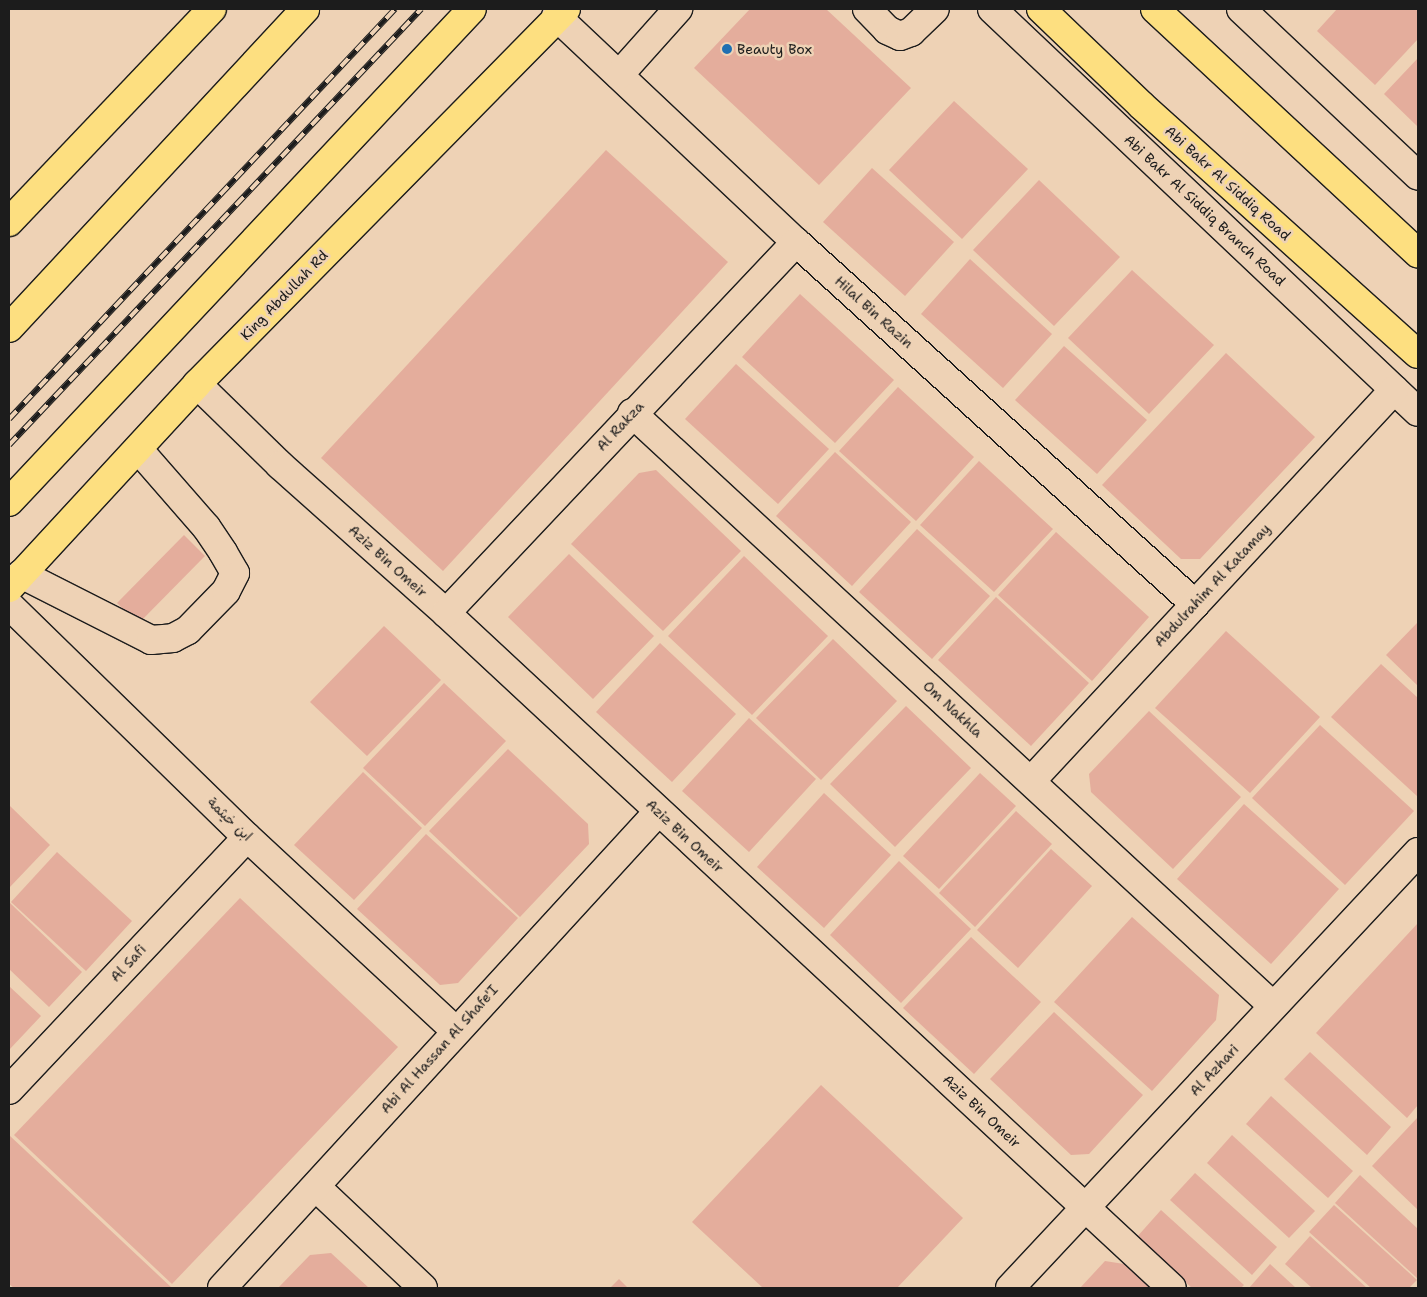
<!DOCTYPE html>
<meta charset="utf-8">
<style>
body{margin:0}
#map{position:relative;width:1427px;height:1297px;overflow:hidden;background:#eed2b5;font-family:"Shantell Sans","Playpen Sans Arabic",sans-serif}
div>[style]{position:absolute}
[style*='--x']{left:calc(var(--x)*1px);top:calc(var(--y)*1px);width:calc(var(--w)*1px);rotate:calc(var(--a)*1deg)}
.building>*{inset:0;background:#e4ad9c}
.roads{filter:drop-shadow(1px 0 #1c1c1c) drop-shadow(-1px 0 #1c1c1c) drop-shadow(0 1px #1c1c1c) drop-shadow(0 -1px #1c1c1c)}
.minor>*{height:28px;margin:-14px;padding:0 14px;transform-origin:14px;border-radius:14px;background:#eed2b5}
.major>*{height:28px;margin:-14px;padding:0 14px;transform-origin:14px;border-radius:14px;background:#fddf80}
.highway>*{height:28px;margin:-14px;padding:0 14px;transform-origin:14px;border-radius:14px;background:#fddf80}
.rail>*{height:5.5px;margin-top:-2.75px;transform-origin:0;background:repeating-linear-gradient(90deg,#eed2b5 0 11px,#1c1c1c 0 22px);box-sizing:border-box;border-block:1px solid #1c1c1c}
.dots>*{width:14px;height:14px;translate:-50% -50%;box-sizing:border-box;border:2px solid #eed2b5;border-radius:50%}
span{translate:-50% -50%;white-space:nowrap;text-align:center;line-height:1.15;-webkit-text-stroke:5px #eed2b5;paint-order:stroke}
.poi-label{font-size:14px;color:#1c1c1c}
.left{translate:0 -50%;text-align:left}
.street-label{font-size:14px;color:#1c1c1c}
.frame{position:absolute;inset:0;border:10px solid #1c1c1c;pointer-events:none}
</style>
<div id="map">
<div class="building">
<i style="clip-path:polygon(750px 9px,826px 9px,911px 88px,819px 185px,694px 68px)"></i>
<i style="clip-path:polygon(1337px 9px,1418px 9px,1418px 39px,1375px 85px,1317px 31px)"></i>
<i style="clip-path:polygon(1418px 58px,1418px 127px,1384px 94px)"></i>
<i style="clip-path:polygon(954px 101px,1028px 169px,962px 239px,889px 170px)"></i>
<i style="clip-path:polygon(606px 150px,728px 262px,443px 571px,321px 458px)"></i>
<i style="clip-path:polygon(872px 168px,954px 242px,905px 296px,823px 222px)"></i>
<i style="clip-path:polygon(1039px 180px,1120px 257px,1054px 326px,973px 250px)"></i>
<i style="clip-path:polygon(970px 259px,1052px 334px,1003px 388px,921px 314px)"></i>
<i style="clip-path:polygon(1132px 270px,1214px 345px,1149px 414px,1068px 338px)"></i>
<i style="clip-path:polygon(800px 294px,894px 380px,835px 443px,742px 357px)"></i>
<i style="clip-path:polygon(1064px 346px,1147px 420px,1097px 474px,1015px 400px)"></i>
<i style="clip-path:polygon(1226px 353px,1315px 437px,1200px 559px,1181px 559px,1102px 485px)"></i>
<i style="clip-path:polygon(736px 364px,829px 449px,778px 504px,685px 419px)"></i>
<i style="clip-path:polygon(898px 387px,974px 457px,916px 521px,839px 451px)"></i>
<i style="clip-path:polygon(835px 452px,911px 522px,852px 586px,776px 516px)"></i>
<i style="clip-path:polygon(979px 461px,1053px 529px,994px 592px,920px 525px)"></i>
<i style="clip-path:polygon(656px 470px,741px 551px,663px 631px,571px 544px,639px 473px)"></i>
<i style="clip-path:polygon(917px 529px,990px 596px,932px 659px,859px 592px)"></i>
<i style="clip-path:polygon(1056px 532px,1149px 617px,1092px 681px,998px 595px)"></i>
<i style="clip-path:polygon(184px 535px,205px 556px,138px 624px,117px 603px)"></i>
<i style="clip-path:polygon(569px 554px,654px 636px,593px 699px,508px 617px)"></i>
<i style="clip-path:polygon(744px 556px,828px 636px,752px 715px,668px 636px)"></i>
<i style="clip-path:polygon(996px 597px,1089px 683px,1031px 746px,938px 660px)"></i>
<i style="clip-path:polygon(1418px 622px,1418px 686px,1386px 655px)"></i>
<i style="clip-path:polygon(384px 626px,441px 680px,367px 756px,310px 702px)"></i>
<i style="clip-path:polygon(1226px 631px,1320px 717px,1250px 793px,1155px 708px)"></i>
<i style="clip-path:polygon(833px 639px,897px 701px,821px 780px,756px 718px)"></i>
<i style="clip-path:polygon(660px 643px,736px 714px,672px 782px,596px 712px)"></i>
<i style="clip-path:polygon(1381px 664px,1418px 698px,1418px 797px,1331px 717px)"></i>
<i style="clip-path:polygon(444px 683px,506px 741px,425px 826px,363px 768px)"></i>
<i style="clip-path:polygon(906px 706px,971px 768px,895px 847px,830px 784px)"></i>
<i style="clip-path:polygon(1149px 711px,1241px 797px,1173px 869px,1091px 792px,1089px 774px)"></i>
<i style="clip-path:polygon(749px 718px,816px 779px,749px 852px,682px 791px)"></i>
<i style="clip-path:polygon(1320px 725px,1414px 811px,1345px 885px,1252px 798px)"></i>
<i style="clip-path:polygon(508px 749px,588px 824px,589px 844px,520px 917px,429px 831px)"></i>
<i style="clip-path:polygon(363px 772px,422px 828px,354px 900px,294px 845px)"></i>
<i style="clip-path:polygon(980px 773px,1016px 806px,939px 889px,903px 856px)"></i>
<i style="clip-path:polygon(824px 793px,891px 855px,824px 928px,757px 867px)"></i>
<i style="clip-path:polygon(1244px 804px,1339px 889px,1271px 964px,1177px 879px)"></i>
<i style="clip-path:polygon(9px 805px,50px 845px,9px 888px)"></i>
<i style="clip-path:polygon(1016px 811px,1052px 844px,975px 927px,939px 893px)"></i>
<i style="clip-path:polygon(426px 834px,518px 918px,458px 983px,440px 985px,357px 909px)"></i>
<i style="clip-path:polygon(1051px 849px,1092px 886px,1018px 968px,977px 930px)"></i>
<i style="clip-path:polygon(57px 852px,132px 921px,86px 971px,11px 902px)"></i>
<i style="clip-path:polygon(899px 861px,971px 929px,901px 1003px,830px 935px)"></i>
<i style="clip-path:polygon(240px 898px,398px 1047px,172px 1284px,14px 1135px)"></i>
<i style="clip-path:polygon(9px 902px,82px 972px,49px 1007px,9px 969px)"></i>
<i style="clip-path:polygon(1132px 917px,1219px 995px,1216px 1020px,1152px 1091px,1054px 1002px)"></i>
<i style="clip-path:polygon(1418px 923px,1418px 1105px,1407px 1118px,1316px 1033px)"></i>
<i style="clip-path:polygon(971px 937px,1041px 1002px,974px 1074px,903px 1008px)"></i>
<i style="clip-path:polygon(9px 986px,41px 1016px,9px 1050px)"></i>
<i style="clip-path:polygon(1054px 1012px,1143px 1095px,1089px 1154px,1071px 1155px,990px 1079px)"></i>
<i style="clip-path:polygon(1310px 1052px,1391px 1127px,1367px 1155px,1284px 1079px)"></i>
<i style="clip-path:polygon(821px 1085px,963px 1218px,897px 1288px,763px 1288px,692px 1222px)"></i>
<i style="clip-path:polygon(1271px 1096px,1353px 1171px,1328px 1198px,1246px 1124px)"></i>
<i style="clip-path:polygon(1418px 1117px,1418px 1210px,1372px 1166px)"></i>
<i style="clip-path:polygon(9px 1135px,172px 1288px,14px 1288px,9px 1284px)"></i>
<i style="clip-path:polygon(1232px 1135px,1315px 1211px,1289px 1238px,1207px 1163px)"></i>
<i style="clip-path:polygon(1195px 1173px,1277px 1247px,1252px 1275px,1170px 1200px)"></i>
<i style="clip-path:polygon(1360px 1175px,1418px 1229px,1417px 1278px,1335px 1203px)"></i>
<i style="clip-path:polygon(1334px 1205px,1417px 1280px,1409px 1288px,1371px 1288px,1309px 1232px)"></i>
<i style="clip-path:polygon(1161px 1210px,1244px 1285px,1241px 1288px,1192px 1288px,1136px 1238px)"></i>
<i style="clip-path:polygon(1310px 1236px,1367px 1288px,1312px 1288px,1285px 1264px)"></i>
<i style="clip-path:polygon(331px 1253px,369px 1288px,278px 1288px,310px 1255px)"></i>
<i style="clip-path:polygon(1105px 1261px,1124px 1264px,1150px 1288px,1080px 1288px)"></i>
<i style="clip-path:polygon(1270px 1264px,1296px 1288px,1249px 1288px)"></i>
<i style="clip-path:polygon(619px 1279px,628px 1288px,610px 1288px)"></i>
</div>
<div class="roads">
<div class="minor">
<i style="--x:867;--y:9;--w:29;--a:46"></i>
<i style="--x:887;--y:30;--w:14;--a:25"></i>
<i style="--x:900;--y:36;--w:12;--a:-20"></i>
<i style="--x:911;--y:32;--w:33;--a:-44"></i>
<i style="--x:992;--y:9;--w:586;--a:43.41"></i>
<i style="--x:1241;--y:9;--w:243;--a:43.3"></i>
<i style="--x:556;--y:16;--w:330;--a:43.3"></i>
<i style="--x:796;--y:242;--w:539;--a:42.22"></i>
<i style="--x:619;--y:75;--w:89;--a:-48.2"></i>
<i style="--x:197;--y:384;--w:116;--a:44.3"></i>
<i style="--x:280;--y:465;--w:222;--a:41.7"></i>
<i style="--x:446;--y:613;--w:991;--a:42.92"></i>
<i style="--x:632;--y:413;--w:873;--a:42.77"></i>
<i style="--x:21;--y:574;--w:146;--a:26.9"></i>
<i style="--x:151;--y:640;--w:22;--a:-5"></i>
<i style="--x:173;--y:638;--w:17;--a:-28"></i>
<i style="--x:188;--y:630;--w:54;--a:-45.7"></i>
<i style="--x:226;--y:591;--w:20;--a:-63"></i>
<i style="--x:235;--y:573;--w:24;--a:-120"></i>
<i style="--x:223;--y:552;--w:30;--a:-124"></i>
<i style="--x:206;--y:527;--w:103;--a:-131.1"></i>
<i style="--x:9;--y:605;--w:332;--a:44.3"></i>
<i style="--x:247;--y:837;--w:284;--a:42.9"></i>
<i style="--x:446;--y:613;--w:510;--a:-46.67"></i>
<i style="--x:1031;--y:781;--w:534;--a:-47.13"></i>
<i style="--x:9;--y:1090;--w:347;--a:-46.7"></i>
<i style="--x:316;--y:1187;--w:147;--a:43.3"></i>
<i style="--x:222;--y:1288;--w:646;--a:-47.51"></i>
<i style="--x:1010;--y:1288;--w:597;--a:-46.9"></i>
</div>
<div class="major">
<i style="--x:1041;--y:9;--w:139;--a:43.8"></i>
<i style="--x:1141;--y:105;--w:372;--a:42"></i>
<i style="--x:1155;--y:9;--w:359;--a:42.9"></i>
<i style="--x:9;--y:222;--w:294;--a:-46.4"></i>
<i style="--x:9;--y:588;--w:277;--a:-47.3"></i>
<i style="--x:197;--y:384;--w:526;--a:-45.46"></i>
</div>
<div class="highway">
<i style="--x:9;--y:328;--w:435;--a:-47.1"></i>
<i style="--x:9;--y:502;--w:676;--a:-46.8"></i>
</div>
</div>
<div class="rail">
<i style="--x:9;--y:419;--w:563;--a:-46.73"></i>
<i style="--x:9;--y:445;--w:600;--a:-46.62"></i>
</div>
<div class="dots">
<i style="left:727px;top:49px;background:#1f6fb2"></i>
</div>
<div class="poi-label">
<span class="left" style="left:737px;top:49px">Beauty Box</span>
</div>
<div class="street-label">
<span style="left:1228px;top:183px;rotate:42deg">Abi Bakr Al Siddiq Road</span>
<span style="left:1205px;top:210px;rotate:43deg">Abi Bakr Al Siddiq Branch Road</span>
<span style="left:284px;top:295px;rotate:-46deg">King Abdullah Rd</span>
<span style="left:874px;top:312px;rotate:42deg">Hilal Bin Razin</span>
<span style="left:620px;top:426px;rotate:-47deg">Al Rakza</span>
<span style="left:388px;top:561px;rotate:42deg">Aziz Bin Omeir</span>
<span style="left:1212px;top:585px;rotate:-47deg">Abdulrahim Al Katamay</span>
<span style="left:953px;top:709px;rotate:43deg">Om Nakhla</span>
<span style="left:230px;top:819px;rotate:44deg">ابن خيثمة</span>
<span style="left:685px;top:836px;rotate:43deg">Aziz Bin Omeir</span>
<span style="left:128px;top:963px;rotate:-47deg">Al Safi</span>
<span style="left:439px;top:1049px;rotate:-48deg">Abi Al Hassan Al Shafe'I</span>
<span style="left:1214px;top:1070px;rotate:-47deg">Al Azhari</span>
<span style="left:982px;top:1111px;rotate:43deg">Aziz Bin Omeir</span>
</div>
<div class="frame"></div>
</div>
